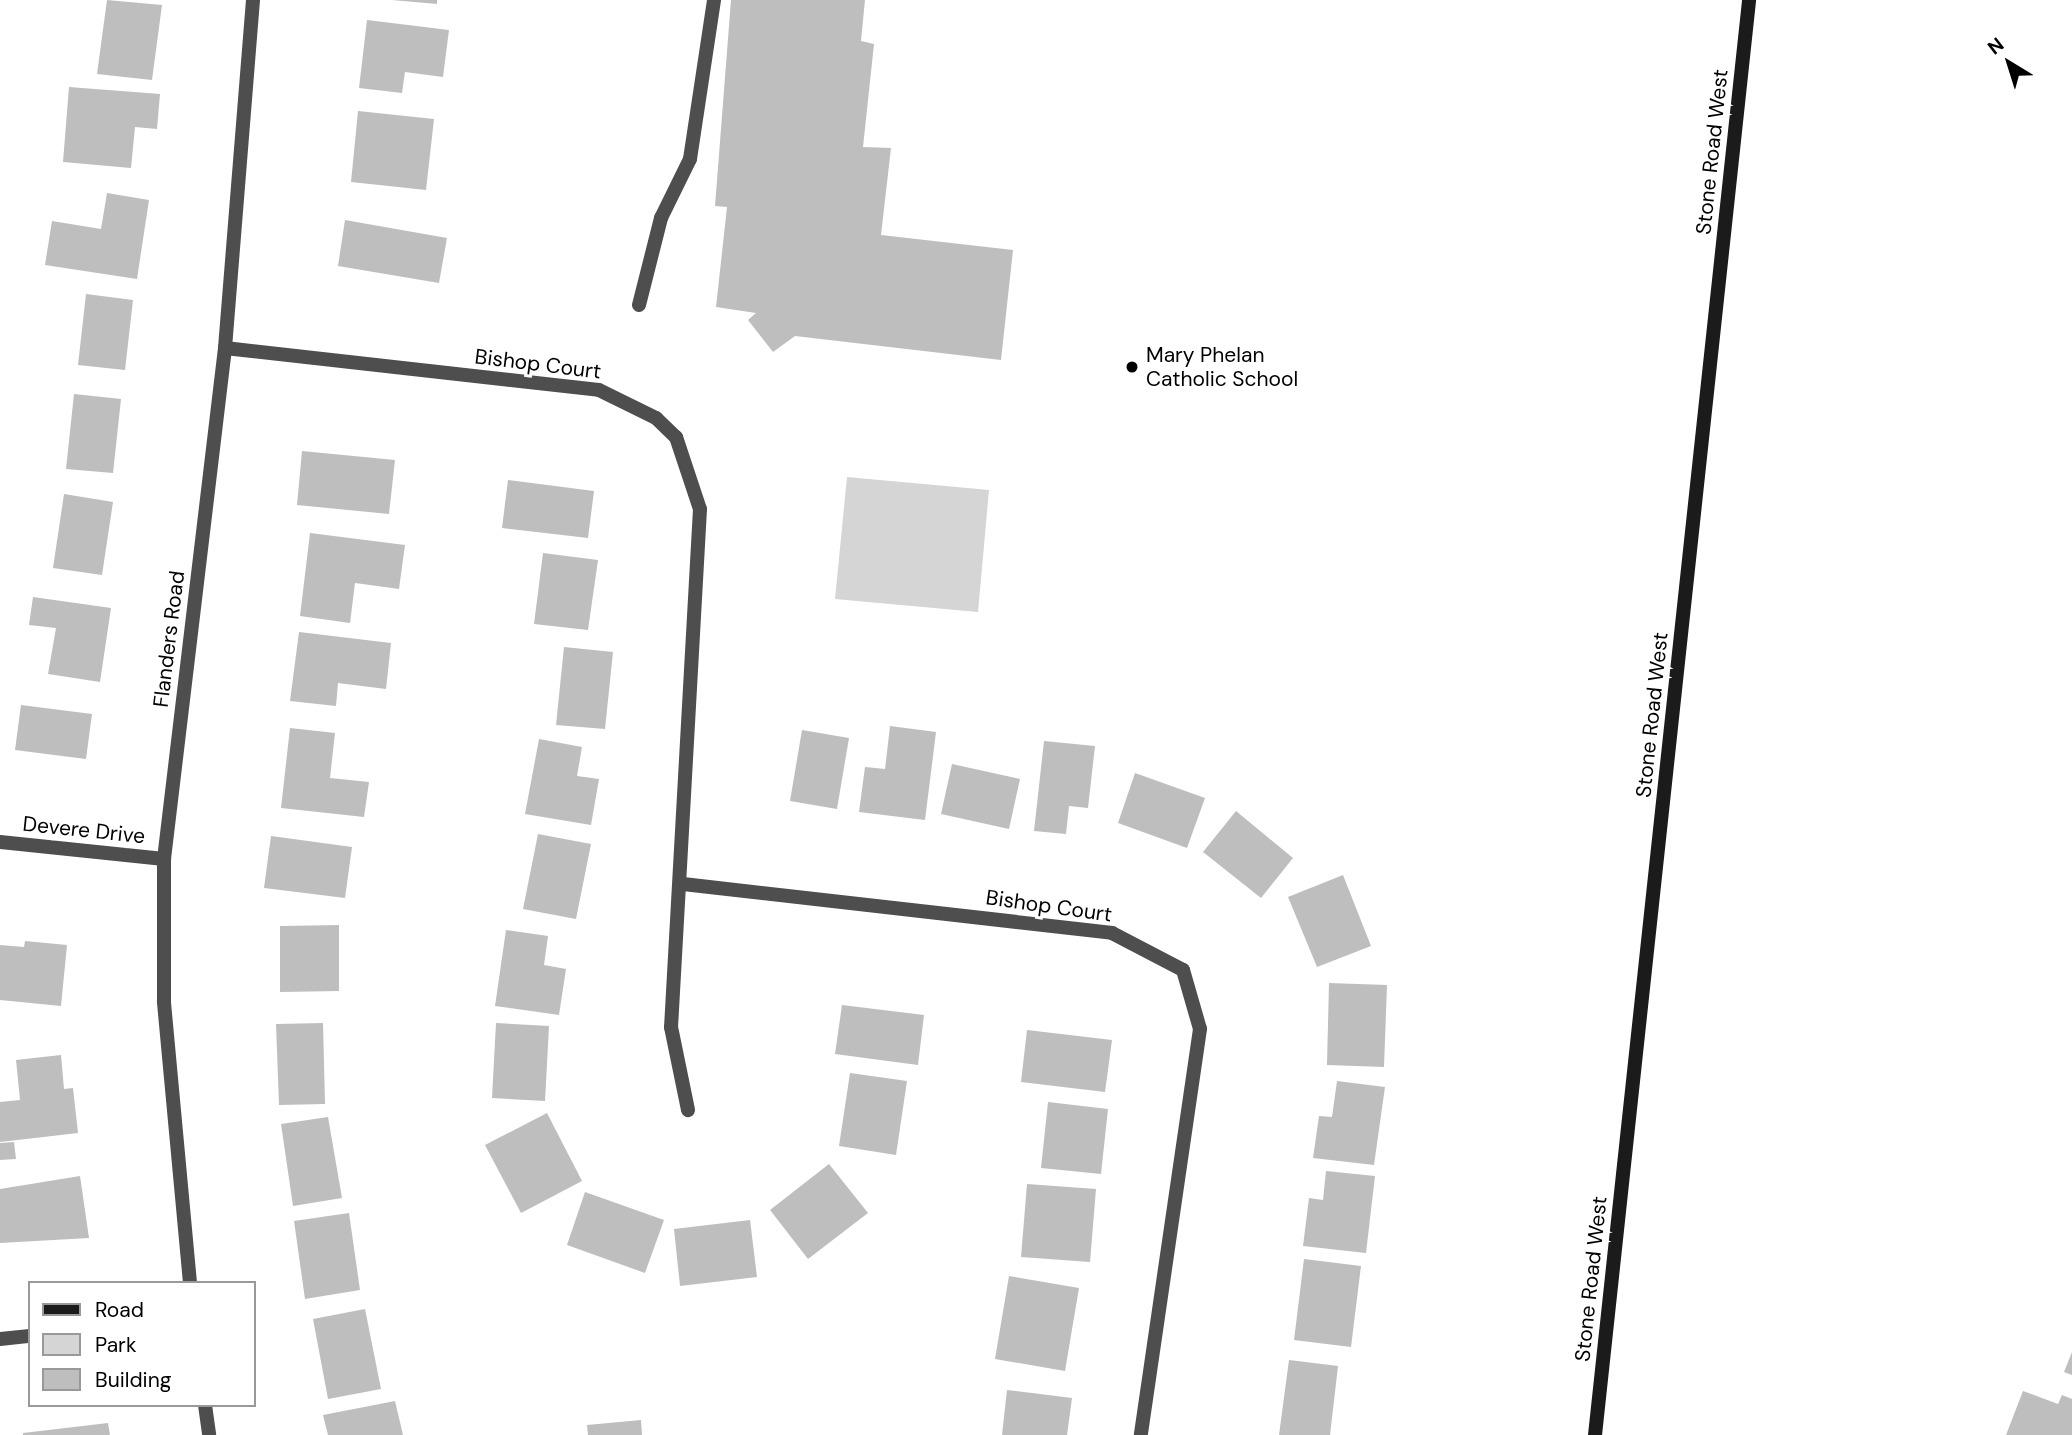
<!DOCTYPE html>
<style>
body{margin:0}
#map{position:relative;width:2072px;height:1435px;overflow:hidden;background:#fff;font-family:"DM Sans",sans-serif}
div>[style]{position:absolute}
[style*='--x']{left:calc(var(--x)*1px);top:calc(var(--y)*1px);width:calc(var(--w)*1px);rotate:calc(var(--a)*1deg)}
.green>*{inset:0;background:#d5d5d5}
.building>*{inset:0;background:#bebebe}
.service>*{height:14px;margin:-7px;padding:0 7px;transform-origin:7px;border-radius:7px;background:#4e4e4e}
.minor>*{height:14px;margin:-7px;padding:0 7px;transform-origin:7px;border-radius:7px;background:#4e4e4e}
.secondary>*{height:14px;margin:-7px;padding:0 7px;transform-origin:7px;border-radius:7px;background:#1b1b1b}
.dots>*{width:19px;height:19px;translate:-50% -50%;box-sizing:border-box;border:4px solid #fff;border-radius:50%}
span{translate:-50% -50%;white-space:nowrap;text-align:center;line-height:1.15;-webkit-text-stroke:6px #fff;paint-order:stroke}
.street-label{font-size:21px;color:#000}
.poi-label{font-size:21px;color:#000}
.left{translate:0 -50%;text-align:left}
.legend{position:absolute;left:28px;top:1281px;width:228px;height:126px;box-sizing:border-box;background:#fff;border:2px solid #999;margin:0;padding:9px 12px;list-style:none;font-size:21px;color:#000}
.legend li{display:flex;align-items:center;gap:14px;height:35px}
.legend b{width:35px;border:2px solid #999}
.north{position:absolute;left:1974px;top:28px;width:70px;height:70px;-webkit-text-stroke:5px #fff;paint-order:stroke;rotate:322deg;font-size:19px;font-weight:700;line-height:28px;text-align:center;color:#000}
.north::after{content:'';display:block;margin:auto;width:24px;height:32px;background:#000;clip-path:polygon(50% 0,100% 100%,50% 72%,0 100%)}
</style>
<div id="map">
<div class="green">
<i style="clip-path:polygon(847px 477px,989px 490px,978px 612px,835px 599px)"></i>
</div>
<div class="building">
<i style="clip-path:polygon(107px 0,162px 5px,152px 80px,97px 74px)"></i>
<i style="clip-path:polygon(392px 0,437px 0,437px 4px)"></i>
<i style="clip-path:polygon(731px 0,865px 0,861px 41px,874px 44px,863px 147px,891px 148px,881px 235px,1013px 250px,1001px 360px,795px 336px,773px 352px,748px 320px,756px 313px,716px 307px,727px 207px,715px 206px)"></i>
<i style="clip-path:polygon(367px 20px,449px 30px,443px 77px,405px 72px,402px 93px,359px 88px)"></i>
<i style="clip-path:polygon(69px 87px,160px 94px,157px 129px,135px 127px,131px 168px,63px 162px)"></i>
<i style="clip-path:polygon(358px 111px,434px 119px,426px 190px,351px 182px)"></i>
<i style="clip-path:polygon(107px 193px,149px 200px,137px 279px,45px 265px,52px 221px,101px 229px)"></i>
<i style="clip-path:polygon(345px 220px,447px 238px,439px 283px,338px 266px)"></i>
<i style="clip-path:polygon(86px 294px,133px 300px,125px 370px,78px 365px)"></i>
<i style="clip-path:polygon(74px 394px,121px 399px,113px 473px,66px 469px)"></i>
<i style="clip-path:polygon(302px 451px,395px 460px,389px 514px,297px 505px)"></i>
<i style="clip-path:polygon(508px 480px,594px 491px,588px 538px,502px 528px)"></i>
<i style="clip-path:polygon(64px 494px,113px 502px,102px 575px,53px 568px)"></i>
<i style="clip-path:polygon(310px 533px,405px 545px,399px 589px,355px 583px,350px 623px,300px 616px)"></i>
<i style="clip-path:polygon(543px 553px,598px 560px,588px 630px,534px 624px)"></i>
<i style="clip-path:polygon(33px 597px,111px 608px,100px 682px,48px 674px,56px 628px,29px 625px)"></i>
<i style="clip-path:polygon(299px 632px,391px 643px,386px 689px,338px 683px,336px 706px,290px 701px)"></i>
<i style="clip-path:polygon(564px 647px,613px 652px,605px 729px,556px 725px)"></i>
<i style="clip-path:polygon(21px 705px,92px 714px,86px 759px,15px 750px)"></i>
<i style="clip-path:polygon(890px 726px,936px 732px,925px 820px,859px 812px,865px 767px,885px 769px)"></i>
<i style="clip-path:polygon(290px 728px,335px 733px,330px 778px,369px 782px,364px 817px,281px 808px)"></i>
<i style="clip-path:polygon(802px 730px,849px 738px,837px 809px,790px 801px)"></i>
<i style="clip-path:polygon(539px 739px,582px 747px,577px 776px,599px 779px,591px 825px,525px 814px)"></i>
<i style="clip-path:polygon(1044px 741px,1095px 746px,1088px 808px,1069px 806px,1066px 834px,1034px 831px)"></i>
<i style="clip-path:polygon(952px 764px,1020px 779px,1009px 829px,941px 814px)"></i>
<i style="clip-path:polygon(1135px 773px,1205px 798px,1187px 848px,1118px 823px)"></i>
<i style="clip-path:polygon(1236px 811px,1293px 858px,1261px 898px,1203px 852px)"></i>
<i style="clip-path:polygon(538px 834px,591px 844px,576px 919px,523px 909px)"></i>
<i style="clip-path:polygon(271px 836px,352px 847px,345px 898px,264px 888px)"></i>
<i style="clip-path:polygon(1343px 875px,1371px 946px,1317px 967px,1288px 897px)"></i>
<i style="clip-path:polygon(339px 925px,339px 991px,280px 992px,280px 926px)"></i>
<i style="clip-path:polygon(506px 930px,548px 936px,544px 965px,566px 969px,559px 1015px,495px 1006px)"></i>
<i style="clip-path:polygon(25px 941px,67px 945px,61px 1006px,0 1000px,0 945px,24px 947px)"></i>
<i style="clip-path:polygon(1329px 983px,1387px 985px,1384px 1067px,1327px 1065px)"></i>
<i style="clip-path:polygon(842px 1005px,924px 1015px,918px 1065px,835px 1054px)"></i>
<i style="clip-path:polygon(323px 1023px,325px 1104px,279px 1105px,276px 1024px)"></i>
<i style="clip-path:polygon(496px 1023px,549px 1026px,545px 1101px,492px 1098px)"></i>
<i style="clip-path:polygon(1027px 1030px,1112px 1040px,1105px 1092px,1021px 1082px)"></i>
<i style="clip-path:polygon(61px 1055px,64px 1089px,73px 1088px,78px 1133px,0 1142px,0 1102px,20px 1100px,16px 1060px)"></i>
<i style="clip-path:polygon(850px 1073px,907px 1081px,896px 1155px,839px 1146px)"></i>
<i style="clip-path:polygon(1337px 1081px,1385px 1087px,1374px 1165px,1313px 1158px,1319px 1116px,1332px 1117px)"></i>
<i style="clip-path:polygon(1048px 1102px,1108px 1109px,1101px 1174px,1041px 1168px)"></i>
<i style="clip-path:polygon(547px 1113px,582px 1181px,521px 1213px,485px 1145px)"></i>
<i style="clip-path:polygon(328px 1117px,342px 1198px,293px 1206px,281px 1124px)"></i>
<i style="clip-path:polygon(14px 1142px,16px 1159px,0 1160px,0 1143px)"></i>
<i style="clip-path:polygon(829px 1164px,868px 1213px,808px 1259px,770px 1210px)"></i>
<i style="clip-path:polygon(1326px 1171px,1375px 1176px,1366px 1253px,1303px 1246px,1309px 1198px,1323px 1200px)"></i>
<i style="clip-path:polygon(80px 1176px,89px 1238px,0 1243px,0 1189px)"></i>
<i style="clip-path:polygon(1027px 1184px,1096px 1189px,1090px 1262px,1021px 1257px)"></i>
<i style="clip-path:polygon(585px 1192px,664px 1220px,645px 1273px,567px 1245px)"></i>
<i style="clip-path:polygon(349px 1213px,360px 1290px,305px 1299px,294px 1221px)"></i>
<i style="clip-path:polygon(750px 1220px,757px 1277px,680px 1286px,674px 1229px)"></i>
<i style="clip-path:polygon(1304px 1259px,1361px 1266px,1351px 1347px,1294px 1340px)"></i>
<i style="clip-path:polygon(1009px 1276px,1079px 1288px,1065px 1371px,995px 1359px)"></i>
<i style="clip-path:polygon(365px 1309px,381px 1389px,328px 1399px,313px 1319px)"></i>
<i style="clip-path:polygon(2072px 1352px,2072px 1375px,2064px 1372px)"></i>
<i style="clip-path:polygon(1289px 1360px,1338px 1366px,1330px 1435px,1279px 1435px)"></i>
<i style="clip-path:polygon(1007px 1390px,1072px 1398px,1067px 1435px,1002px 1435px)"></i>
<i style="clip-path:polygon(2023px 1391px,2058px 1404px,2062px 1395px,2072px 1399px,2072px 1435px,2006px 1435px)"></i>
<i style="clip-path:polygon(395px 1401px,403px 1435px,328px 1435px,323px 1415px)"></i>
<i style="clip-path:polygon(641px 1420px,642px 1435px,588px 1435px,587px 1425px)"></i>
<i style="clip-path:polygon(108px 1423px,110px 1435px,23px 1435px,23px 1433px)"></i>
</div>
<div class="service">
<i style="--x:639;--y:305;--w:90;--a:-75.8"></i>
<i style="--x:661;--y:218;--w:66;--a:-63.8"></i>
<i style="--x:690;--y:159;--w:161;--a:-81.4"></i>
</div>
<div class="minor">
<i style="--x:225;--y:348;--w:376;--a:6.4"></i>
<i style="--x:599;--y:390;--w:64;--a:26.2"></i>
<i style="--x:656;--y:418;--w:28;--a:44"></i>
<i style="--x:676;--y:437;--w:76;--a:71.6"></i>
<i style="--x:700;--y:509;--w:519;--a:93.2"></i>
<i style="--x:671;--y:1027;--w:85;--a:78.4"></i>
<i style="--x:0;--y:842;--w:165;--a:5.9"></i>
<i style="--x:683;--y:884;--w:432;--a:6.5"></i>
<i style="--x:1112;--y:933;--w:80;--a:27.5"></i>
<i style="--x:1183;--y:970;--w:61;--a:73.9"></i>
<i style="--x:1200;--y:1029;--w:410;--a:98.3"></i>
<i style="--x:190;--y:1283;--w:283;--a:-95.3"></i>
<i style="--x:164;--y:1001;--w:142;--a:-90"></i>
<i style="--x:164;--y:859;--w:515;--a:-83.19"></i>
<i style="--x:225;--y:348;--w:349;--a:-85.4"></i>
<i style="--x:0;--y:1339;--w:30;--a:-6"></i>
<i style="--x:205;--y:1405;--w:30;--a:82"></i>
</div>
<div class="secondary">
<i style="--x:1595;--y:1435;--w:1443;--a:-83.87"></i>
</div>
<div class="dots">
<i style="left:1132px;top:367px;background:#000"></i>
</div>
<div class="street-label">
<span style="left:1712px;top:152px;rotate:-84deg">Stone Road West</span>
<span style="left:538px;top:364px;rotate:7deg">Bishop Court</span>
<span style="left:169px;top:639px;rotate:-83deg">Flanders Road</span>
<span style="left:1652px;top:715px;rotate:-84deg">Stone Road West</span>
<span style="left:84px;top:830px;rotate:6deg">Devere Drive</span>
<span style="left:1049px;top:906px;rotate:8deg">Bishop Court</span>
<span style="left:1591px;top:1279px;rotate:-84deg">Stone Road West</span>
</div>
<div class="poi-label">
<span class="left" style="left:1146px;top:367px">Mary Phelan<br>Catholic School</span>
</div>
<ul class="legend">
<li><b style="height:9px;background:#1b1b1b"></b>Road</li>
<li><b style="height:19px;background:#d5d5d5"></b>Park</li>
<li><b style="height:19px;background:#bebebe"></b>Building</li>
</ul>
<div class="north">N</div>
</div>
